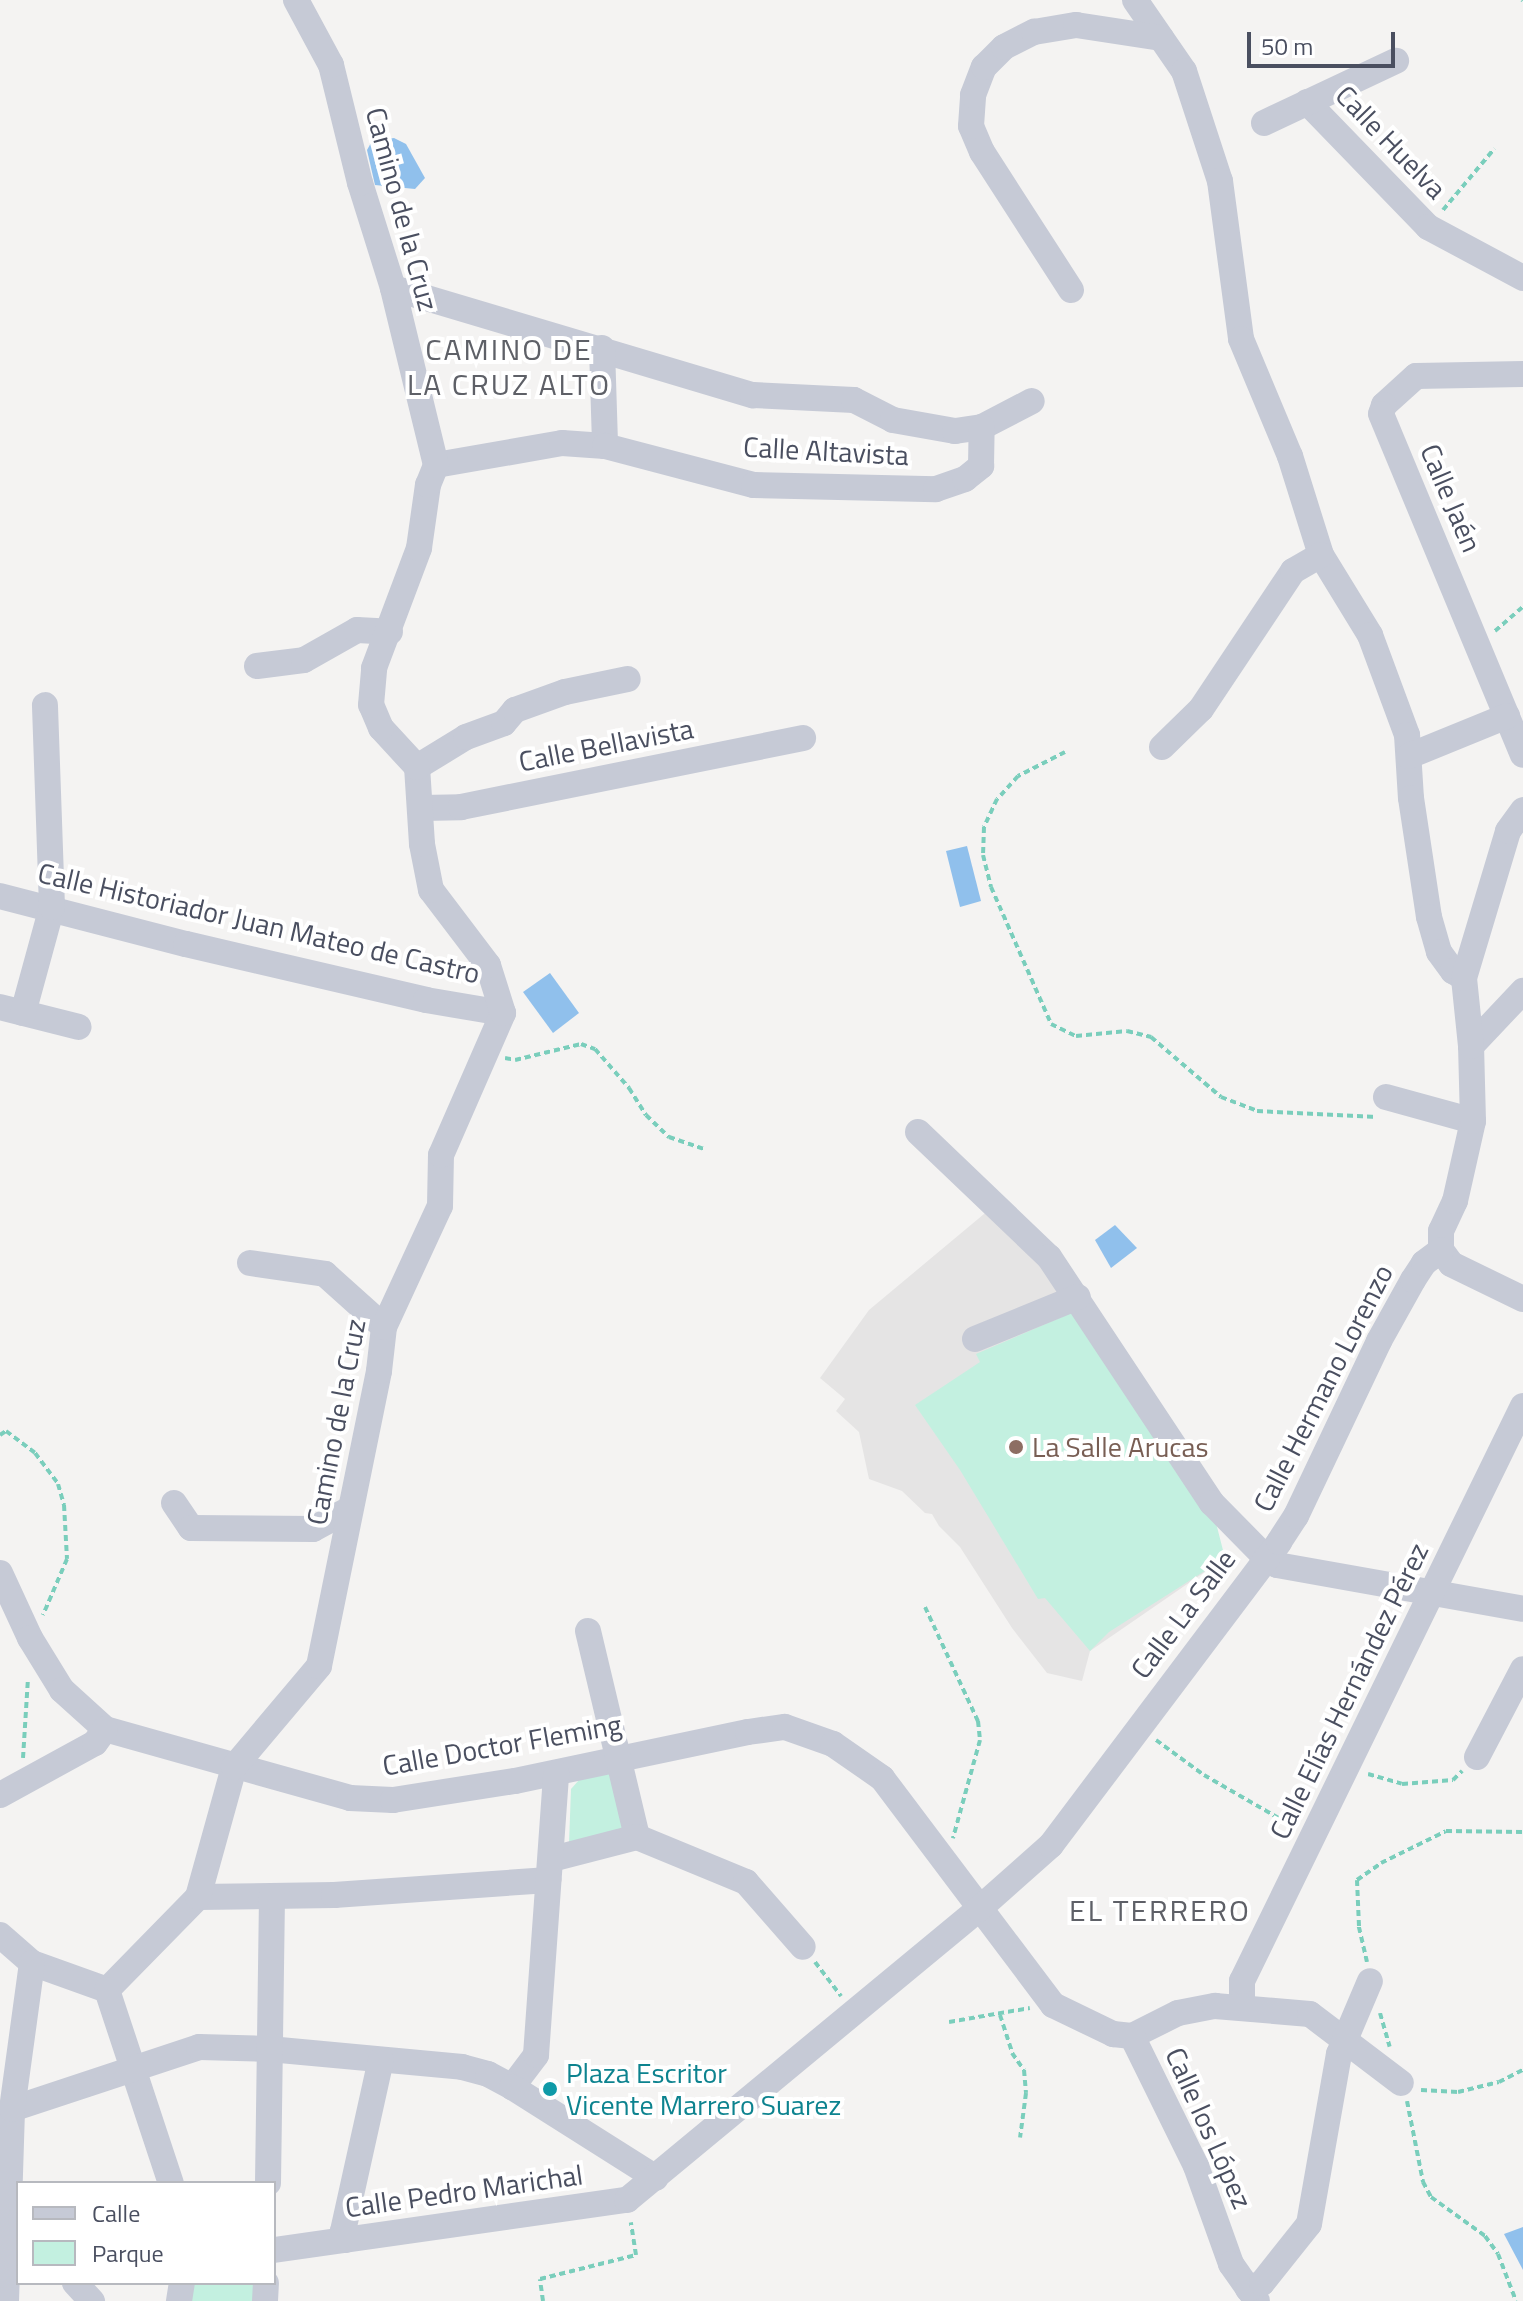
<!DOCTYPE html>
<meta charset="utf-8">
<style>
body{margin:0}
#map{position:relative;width:1523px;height:2301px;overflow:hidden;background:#f4f3f2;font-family:"Titillium Web",sans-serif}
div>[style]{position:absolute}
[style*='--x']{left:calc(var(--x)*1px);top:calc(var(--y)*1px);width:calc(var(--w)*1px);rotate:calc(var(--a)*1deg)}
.education>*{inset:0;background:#e5e4e4}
.green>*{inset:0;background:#c3f0e0}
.water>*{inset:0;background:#90c0ec}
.path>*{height:4px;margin-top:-2px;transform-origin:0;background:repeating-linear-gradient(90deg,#7acebc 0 6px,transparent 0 10px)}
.minor>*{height:26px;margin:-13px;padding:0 13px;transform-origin:13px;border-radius:13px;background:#c6cad6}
.dots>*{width:22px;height:22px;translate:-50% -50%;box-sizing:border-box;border:4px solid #fff;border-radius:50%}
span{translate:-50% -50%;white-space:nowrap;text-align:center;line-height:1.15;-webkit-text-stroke:8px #fff;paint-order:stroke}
.street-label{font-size:28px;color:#4a4f60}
.education-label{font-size:28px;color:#785e54}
.left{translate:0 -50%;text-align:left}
.culture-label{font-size:28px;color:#0d838f}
.neighbourhood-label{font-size:30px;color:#5e6067;letter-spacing:2px}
.legend{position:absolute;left:16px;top:2181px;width:260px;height:104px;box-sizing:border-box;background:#fff;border:2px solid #b7b9bf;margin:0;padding:10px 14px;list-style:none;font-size:24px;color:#4a4f60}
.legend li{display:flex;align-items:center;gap:16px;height:40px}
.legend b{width:40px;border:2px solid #b7b9bf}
.scale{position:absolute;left:1247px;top:32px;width:148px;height:36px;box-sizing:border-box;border:4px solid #4a4f60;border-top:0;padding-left:10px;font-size:24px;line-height:28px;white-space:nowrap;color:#4a4f60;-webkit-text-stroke:6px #fff;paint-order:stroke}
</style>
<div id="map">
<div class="education">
<i style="clip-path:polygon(990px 1209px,1076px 1304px,1225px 1558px,1090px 1651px,1082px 1681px,1047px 1673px,1012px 1628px,960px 1547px,939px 1526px,932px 1514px,925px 1513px,902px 1491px,869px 1479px,859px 1432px,836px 1411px,845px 1399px,820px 1378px,869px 1310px)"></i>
</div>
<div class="green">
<i style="clip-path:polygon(1078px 1310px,1215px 1519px,1225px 1558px,1109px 1632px,1090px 1651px,1045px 1598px,1038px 1599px,960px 1470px,915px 1405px,980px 1362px,976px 1354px)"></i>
<i style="clip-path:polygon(609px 1772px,627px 1823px,619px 1837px,569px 1844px,571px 1789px,579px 1780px)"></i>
<i style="clip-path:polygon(194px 2283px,254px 2283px,253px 2301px,191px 2301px)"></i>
</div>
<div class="water">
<i style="clip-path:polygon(394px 138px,406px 144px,425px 178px,415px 189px,375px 185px,367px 150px,372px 141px)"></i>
<i style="clip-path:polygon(967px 846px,981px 901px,960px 907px,946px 851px)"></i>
<i style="clip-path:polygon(550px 973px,579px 1013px,553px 1033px,523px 992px)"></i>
<i style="clip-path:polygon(1115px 1225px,1137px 1248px,1111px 1268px,1095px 1240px)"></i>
<i style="clip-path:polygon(1523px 2227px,1523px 2270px,1504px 2234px)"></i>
</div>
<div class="path">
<i style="--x:1522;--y:0;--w:1;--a:45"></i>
<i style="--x:1443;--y:210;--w:80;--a:-50.1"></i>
<i style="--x:1495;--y:631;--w:37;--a:-41"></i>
<i style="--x:1065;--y:752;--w:53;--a:152.9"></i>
<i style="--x:1018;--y:776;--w:31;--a:132"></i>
<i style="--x:997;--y:799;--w:31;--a:115"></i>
<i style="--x:984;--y:827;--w:28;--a:92"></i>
<i style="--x:983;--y:855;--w:33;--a:76"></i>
<i style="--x:991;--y:887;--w:150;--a:66.3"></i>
<i style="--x:1051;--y:1024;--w:28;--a:26"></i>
<i style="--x:1076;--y:1036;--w:51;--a:-5.6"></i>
<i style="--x:1127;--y:1031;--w:25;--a:14"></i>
<i style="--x:1151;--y:1037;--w:92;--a:40.6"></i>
<i style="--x:1221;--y:1097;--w:39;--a:21"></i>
<i style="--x:1257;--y:1111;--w:120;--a:2.9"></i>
<i style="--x:505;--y:1058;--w:10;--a:11"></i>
<i style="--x:515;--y:1060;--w:68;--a:-13.6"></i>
<i style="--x:581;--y:1044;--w:15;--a:20"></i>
<i style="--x:595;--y:1049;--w:52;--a:48.9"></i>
<i style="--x:629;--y:1088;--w:32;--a:58"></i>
<i style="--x:646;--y:1115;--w:32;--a:44"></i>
<i style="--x:669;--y:1137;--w:39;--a:19"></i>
<i style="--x:0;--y:1435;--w:7;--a:-34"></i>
<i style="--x:6;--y:1431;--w:36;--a:37"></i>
<i style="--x:35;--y:1453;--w:39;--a:53"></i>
<i style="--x:58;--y:1484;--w:22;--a:74"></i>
<i style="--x:64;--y:1505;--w:54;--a:86.8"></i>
<i style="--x:67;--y:1559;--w:61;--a:113.2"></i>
<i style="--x:925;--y:1607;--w:126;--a:65.1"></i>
<i style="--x:978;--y:1721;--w:19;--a:84"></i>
<i style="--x:980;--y:1740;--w:102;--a:105.4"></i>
<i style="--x:1156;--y:1740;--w:59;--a:36.1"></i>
<i style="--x:1204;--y:1775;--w:104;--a:30"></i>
<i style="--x:23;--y:1758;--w:79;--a:-86.4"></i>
<i style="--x:1368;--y:1774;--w:35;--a:16"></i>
<i style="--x:1402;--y:1784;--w:51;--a:-4.5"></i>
<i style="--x:1453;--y:1780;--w:13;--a:-45"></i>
<i style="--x:815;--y:1962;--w:43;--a:52.6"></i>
<i style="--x:1367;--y:1962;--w:37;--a:-103"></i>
<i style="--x:1359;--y:1926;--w:46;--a:-92.5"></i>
<i style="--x:1357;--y:1880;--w:29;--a:-35"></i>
<i style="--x:1381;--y:1863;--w:72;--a:-26.2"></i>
<i style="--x:1446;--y:1831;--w:77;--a:0.7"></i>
<i style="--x:1380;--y:2013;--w:35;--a:74"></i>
<i style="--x:1000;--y:2015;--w:40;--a:72"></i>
<i style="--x:1012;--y:2053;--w:21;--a:55"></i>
<i style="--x:1024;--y:2070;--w:23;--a:85"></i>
<i style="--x:1026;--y:2093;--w:45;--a:97.6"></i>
<i style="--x:949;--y:2022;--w:82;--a:-9.8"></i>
<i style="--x:1421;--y:2090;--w:37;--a:3"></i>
<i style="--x:1458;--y:2092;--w:42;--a:-13.7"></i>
<i style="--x:1499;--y:2082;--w:27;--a:-27"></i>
<i style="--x:1407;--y:2101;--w:83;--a:78.8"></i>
<i style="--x:1423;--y:2182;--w:17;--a:62"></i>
<i style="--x:1431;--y:2197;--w:67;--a:35.8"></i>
<i style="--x:1485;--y:2236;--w:22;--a:54"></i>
<i style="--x:1498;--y:2254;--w:50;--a:69"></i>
<i style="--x:543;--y:2301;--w:22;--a:-98"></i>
<i style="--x:540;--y:2279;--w:99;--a:-14"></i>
<i style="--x:636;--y:2255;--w:33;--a:-99"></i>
</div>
<div class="minor">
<i style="--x:1135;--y:0;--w:86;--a:55.4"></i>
<i style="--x:1184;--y:71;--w:116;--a:71.9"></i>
<i style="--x:1220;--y:181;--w:159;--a:82.4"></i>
<i style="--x:1241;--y:339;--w:127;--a:67.3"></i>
<i style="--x:1290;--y:456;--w:104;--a:72.6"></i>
<i style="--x:1321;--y:555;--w:94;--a:58.5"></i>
<i style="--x:1370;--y:635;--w:107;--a:69.7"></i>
<i style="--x:1407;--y:735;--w:63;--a:86.4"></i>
<i style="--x:1411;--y:798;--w:120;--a:81.4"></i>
<i style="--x:1429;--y:917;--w:36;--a:74"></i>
<i style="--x:1439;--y:952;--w:24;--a:54"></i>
<i style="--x:1453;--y:971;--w:13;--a:32"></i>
<i style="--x:1307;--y:102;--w:174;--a:45.9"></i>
<i style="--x:1428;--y:227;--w:108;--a:28.2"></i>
<i style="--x:1264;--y:123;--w:146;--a:-25.2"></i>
<i style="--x:393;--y:288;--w:376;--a:16.6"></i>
<i style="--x:753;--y:395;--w:101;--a:2.8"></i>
<i style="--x:854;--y:400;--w:44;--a:27.1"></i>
<i style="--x:893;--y:420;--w:63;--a:10.1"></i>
<i style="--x:955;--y:431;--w:27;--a:-8"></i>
<i style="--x:982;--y:427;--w:56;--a:-27.5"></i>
<i style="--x:1071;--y:290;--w:164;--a:-122.8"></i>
<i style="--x:982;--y:152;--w:28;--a:-113"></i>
<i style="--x:971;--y:126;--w:31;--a:-86"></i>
<i style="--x:973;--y:95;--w:30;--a:-69"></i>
<i style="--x:984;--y:67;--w:28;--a:-45"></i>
<i style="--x:1004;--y:47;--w:34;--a:-27"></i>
<i style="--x:1034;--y:32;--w:43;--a:-9.5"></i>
<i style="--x:1076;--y:25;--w:86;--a:8.7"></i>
<i style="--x:602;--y:348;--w:98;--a:88.2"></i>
<i style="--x:1523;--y:374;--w:107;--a:178.9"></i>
<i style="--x:1416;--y:376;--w:43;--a:137.8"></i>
<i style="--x:1384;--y:405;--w:9;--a:108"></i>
<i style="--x:1381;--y:414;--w:369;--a:67.4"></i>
<i style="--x:436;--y:465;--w:128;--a:-9.9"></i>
<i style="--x:562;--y:443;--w:43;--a:4"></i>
<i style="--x:605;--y:446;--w:154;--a:14.7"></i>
<i style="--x:754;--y:485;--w:182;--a:1.3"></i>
<i style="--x:936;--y:489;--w:31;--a:-19"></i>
<i style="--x:965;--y:479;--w:21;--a:-39"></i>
<i style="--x:981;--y:466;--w:39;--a:-89"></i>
<i style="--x:257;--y:666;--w:47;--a:-7.3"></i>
<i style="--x:304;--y:660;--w:61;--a:-29.5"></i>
<i style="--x:357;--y:630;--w:33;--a:3"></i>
<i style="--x:1162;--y:747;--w:54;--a:-44.3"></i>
<i style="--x:1201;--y:709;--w:166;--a:-56.3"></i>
<i style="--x:1293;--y:571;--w:32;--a:-30"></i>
<i style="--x:1409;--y:756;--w:106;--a:-22.2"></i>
<i style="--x:417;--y:767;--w:57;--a:-31.5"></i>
<i style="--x:466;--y:737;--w:40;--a:-20.2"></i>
<i style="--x:504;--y:723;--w:17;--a:-50"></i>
<i style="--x:515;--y:710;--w:53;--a:-19.8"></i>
<i style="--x:565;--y:692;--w:64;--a:-11.7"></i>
<i style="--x:422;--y:808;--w:39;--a:-1"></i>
<i style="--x:461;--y:807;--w:349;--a:-11.4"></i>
<i style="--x:0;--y:896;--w:192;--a:14.5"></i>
<i style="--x:186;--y:944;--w:246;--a:13.1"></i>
<i style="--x:426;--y:1000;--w:78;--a:9.6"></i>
<i style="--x:0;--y:1007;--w:81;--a:14.2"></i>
<i style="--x:23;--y:1013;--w:110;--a:-74.7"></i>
<i style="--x:52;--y:907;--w:202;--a:-92"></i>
<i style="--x:1471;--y:1046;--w:76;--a:-46.6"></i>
<i style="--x:1386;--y:1097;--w:90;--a:15.4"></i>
<i style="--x:918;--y:1132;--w:181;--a:43.7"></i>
<i style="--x:1049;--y:1257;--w:295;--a:56.5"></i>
<i style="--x:1212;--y:1503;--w:77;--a:45.5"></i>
<i style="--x:1266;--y:1558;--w:13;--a:32"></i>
<i style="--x:1277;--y:1565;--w:250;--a:10.1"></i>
<i style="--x:1441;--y:1250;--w:19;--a:-90"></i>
<i style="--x:1441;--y:1231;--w:33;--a:-65"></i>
<i style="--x:1455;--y:1201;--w:82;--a:-77.3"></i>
<i style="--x:1473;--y:1121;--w:75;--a:-91.5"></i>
<i style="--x:1471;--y:1046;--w:68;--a:-95.9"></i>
<i style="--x:1464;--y:978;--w:153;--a:-73.3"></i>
<i style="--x:1508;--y:831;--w:26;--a:-54"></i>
<i style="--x:1441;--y:1250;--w:17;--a:54"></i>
<i style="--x:1451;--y:1264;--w:80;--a:25.9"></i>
<i style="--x:250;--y:1263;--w:76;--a:8.3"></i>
<i style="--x:325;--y:1274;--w:79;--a:41.9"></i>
<i style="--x:975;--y:1339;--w:111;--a:-22.2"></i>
<i style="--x:174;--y:1503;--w:30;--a:56"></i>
<i style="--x:191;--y:1528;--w:122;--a:0.5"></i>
<i style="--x:313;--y:1529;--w:42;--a:-28.4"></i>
<i style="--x:0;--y:1573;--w:72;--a:65.2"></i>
<i style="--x:30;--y:1638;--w:61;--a:58.4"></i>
<i style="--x:62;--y:1690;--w:58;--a:42.2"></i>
<i style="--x:105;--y:1729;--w:255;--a:15.7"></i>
<i style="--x:350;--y:1798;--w:43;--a:2.7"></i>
<i style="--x:393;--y:1800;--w:123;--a:-8.9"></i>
<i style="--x:515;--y:1781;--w:238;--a:-11.9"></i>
<i style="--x:748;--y:1732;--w:37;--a:-8"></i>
<i style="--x:785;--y:1727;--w:51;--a:19.5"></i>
<i style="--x:833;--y:1744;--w:60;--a:34.8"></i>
<i style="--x:882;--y:1778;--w:284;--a:53"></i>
<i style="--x:1053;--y:2005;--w:67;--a:25.8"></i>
<i style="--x:1113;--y:2034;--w:19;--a:6"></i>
<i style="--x:588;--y:1631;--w:212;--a:76.6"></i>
<i style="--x:1477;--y:1757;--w:99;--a:-62.4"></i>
<i style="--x:0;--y:1795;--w:108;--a:-28.7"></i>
<i style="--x:95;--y:1743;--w:17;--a:-54"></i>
<i style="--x:637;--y:1837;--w:118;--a:22.4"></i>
<i style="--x:746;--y:1882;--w:86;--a:48.8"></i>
<i style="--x:552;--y:1859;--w:88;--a:-14.5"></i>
<i style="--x:198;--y:1897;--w:136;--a:-0.8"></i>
<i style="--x:334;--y:1895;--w:215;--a:-4"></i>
<i style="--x:0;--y:1935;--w:43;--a:41.2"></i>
<i style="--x:32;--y:1963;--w:80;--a:19.8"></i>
<i style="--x:107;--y:1990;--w:130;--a:-45.6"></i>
<i style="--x:198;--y:1897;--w:135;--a:-74.5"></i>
<i style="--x:234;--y:1767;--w:132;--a:-49.9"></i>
<i style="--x:319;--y:1666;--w:301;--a:-78.5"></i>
<i style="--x:379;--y:1371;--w:44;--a:-83.5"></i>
<i style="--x:384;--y:1327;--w:133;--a:-65.2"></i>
<i style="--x:440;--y:1206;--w:51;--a:-88.9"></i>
<i style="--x:441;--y:1155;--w:155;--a:-66.4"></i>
<i style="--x:503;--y:1013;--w:50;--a:-107.4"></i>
<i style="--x:488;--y:965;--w:94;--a:-127.2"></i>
<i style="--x:431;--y:890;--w:47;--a:-101.1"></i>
<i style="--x:422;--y:844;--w:77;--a:-93.7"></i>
<i style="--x:417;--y:767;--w:53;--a:-132.7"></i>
<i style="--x:381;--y:728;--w:25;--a:-113"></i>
<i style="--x:371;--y:705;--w:37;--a:-85"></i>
<i style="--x:374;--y:668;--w:128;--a:-69.4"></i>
<i style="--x:419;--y:548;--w:64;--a:-81.9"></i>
<i style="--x:428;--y:485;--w:22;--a:-68"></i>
<i style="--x:436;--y:465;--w:182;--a:-103.7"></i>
<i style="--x:393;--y:288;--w:110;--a:-107.4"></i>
<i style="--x:360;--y:183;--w:122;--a:-103.8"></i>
<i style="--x:331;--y:65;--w:74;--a:-118.3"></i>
<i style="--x:107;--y:1990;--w:203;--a:71.7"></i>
<i style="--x:1242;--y:2005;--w:24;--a:-90"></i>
<i style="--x:1242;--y:1981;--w:640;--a:-63.96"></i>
<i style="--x:1132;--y:2036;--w:51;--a:-26.6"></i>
<i style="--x:1178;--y:2013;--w:38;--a:-11"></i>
<i style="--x:1215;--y:2006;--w:95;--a:4.8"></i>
<i style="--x:1310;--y:2014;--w:114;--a:37.2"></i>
<i style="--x:1132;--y:2036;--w:145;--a:63.8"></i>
<i style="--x:1196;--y:2166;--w:104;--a:70.3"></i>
<i style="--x:1231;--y:2264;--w:45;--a:54.9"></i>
<i style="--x:512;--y:2087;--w:40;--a:-53"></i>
<i style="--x:536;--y:2055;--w:283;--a:-85.9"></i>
<i style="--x:12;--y:2109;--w:197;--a:-18.3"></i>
<i style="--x:199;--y:2047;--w:70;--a:1.6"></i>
<i style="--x:269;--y:2049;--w:194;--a:5.3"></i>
<i style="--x:462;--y:2067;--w:27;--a:15"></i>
<i style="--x:488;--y:2074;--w:27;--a:28"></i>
<i style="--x:512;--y:2087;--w:170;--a:32.3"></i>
<i style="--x:268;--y:2183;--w:287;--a:-89.2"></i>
<i style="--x:345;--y:2240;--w:9;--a:-103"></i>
<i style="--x:343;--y:2231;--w:175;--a:-77.5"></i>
<i style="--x:274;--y:2250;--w:357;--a:-8.1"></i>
<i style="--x:627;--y:2200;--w:457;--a:-39.6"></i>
<i style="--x:979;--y:1909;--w:96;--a:-41.6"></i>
<i style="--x:1051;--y:1845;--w:379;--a:-53"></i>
<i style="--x:1279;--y:1542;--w:31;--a:-57"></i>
<i style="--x:1296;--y:1516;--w:194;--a:-64.6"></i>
<i style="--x:1379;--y:1341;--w:70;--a:-60.9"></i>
<i style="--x:1413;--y:1280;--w:20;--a:-57"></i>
<i style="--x:1424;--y:1263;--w:21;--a:-37"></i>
<i style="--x:75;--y:2283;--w:25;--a:47"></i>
<i style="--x:1248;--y:2289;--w:15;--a:-23"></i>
<i style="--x:1262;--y:2283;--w:75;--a:-51.5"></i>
<i style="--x:1309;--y:2224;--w:173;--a:-80"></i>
<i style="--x:1339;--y:2054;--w:79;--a:-67"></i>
<i style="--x:6;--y:2301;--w:192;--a:-88.2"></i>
<i style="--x:12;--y:2109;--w:147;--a:-82.2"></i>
<i style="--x:179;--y:2301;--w:18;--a:-81"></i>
<i style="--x:265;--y:2301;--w:18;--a:-87"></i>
</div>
<div class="dots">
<i style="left:1016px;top:1447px;background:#8d6e63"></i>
<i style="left:550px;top:2089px;background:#0f9aa8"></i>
</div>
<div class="street-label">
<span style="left:1391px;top:142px;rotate:46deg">Calle Huelva</span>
<span style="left:402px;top:209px;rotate:75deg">Camino de la Cruz</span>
<span style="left:826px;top:451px;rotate:3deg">Calle Altavista</span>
<span style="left:1451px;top:498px;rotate:67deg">Calle Jaén</span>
<span style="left:606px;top:745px;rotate:-11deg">Calle Bellavista</span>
<span style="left:259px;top:923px;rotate:13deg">Calle Historiador Juan Mateo de Castro</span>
<span style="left:1323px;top:1388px;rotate:-63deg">Calle Hermano Lorenzo</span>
<span style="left:336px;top:1422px;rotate:-79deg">Camino de la Cruz</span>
<span style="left:1183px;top:1614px;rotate:-53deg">Calle La Salle</span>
<span style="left:1349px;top:1691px;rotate:-64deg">Calle Elías Hernández Pérez</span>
<span style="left:502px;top:1745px;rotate:-10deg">Calle Doctor Fleming</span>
<span style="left:1209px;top:2128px;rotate:66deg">Calle los López</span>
<span style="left:464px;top:2191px;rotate:-8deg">Calle Pedro Marichal</span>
</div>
<div class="education-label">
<span class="left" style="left:1032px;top:1447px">La Salle Arucas</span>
</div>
<div class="culture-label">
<span class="left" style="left:566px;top:2089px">Plaza Escritor<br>Vicente Marrero Suarez</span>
</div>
<div class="neighbourhood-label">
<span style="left:509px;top:366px">CAMINO DE<br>LA CRUZ ALTO</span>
<span style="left:1160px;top:1910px">EL TERRERO</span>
</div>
<ul class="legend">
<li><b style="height:10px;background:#c6cad6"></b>Calle</li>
<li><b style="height:22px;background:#c3f0e0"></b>Parque</li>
</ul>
<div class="scale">50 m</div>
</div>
